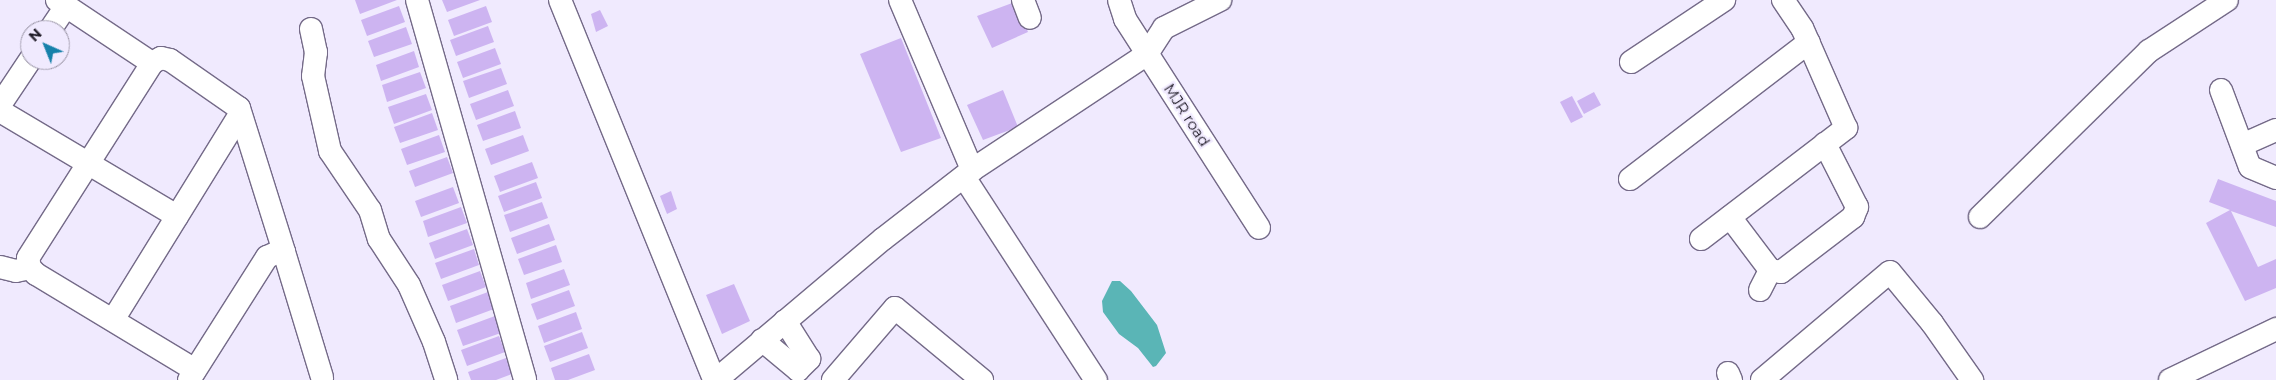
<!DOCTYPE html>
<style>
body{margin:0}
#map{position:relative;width:2276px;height:380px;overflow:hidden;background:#f0eafe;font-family:Montserrat,sans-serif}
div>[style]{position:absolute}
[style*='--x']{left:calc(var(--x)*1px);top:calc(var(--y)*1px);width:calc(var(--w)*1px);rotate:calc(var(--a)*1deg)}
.water>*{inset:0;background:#5ab5b6}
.building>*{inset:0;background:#cdb4f1}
.roads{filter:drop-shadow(1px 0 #746a88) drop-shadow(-1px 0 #746a88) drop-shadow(0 1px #746a88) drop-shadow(0 -1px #746a88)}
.minor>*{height:22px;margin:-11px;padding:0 11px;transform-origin:11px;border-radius:11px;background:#fff}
span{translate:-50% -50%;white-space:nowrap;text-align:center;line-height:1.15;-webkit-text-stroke:4.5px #f0eafe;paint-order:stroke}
.street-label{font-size:15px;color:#1c1824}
.north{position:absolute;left:20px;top:20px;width:50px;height:50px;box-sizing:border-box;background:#f0eafe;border:1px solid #9b96a7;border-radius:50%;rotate:316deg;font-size:14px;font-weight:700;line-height:20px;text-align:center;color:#1c1824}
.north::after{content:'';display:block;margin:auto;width:18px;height:22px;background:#1681aa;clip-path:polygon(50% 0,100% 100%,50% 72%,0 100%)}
</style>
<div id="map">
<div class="water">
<i style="clip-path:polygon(1112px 281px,1120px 281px,1131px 291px,1157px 325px,1166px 353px,1156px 366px,1153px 367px,1138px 348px,1119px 334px,1103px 312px,1102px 301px)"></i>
</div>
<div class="building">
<i style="clip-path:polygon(355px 0,397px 0,360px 14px)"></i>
<i style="clip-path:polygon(442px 0,480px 0,447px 12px)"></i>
<i style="clip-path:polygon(1015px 2px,1028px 32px,992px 48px,977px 16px)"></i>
<i style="clip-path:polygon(399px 6px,405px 22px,367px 36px,361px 20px)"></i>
<i style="clip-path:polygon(486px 6px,492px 22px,454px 36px,448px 20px)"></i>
<i style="clip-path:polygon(600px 10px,608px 26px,596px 32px,591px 14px)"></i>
<i style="clip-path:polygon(488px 26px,494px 42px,456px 56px,450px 40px)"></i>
<i style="clip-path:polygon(406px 27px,412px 44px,374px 57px,368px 41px)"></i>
<i style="clip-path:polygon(901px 38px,941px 138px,901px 152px,860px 54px)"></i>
<i style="clip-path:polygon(495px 48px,501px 64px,463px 78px,457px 62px)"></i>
<i style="clip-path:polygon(414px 51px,419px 67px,381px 81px,376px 65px)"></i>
<i style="clip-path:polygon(501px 68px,507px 84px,469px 98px,463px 81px)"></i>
<i style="clip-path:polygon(420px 72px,426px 88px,387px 102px,382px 85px)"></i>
<i style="clip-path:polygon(508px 90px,514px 106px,476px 120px,470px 104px)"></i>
<i style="clip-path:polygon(1003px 90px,1018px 127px,983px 140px,967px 105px)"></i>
<i style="clip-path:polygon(1594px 92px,1601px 105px,1584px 114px,1577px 101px)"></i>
<i style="clip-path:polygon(426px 94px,432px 110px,394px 124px,388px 107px)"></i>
<i style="clip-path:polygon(1572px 96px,1583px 117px,1571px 123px,1560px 102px)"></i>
<i style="clip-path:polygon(515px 111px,521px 128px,483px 141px,477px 125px)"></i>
<i style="clip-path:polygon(432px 113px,438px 130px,400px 143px,394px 127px)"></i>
<i style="clip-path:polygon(439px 135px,445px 152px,407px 165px,401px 149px)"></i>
<i style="clip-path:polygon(523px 135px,529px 151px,491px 165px,485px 149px)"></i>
<i style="clip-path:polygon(447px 157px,453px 173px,415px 187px,409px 171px)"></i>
<i style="clip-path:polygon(532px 162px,538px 178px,500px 192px,494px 176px)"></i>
<i style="clip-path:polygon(2218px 179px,2276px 201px,2276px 227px,2231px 211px,2258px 267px,2276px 259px,2276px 288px,2245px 301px,2206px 223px,2230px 210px,2209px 202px)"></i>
<i style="clip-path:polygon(536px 182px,542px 198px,504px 212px,498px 196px)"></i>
<i style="clip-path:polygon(453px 187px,459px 203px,421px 217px,415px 201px)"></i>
<i style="clip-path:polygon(671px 191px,677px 209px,667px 214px,660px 196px)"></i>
<i style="clip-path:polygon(542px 202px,548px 218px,510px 232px,504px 215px)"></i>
<i style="clip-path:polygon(461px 207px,467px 223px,428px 237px,423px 221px)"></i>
<i style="clip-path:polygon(549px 224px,555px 240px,517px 254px,511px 238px)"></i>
<i style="clip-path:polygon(467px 229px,473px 245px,435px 259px,429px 243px)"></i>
<i style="clip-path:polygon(556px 245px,562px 262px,524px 275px,518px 259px)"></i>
<i style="clip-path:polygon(474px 249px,479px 265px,441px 279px,435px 263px)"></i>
<i style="clip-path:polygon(564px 269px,570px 285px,531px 299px,526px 283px)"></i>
<i style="clip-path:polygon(480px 271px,486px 287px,448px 301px,442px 285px)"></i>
<i style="clip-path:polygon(734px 284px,750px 321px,722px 334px,706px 295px)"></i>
<i style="clip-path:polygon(569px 290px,575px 306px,537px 320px,531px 304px)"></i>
<i style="clip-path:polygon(488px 292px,494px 309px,456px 323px,450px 306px)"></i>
<i style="clip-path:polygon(576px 312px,582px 329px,544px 343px,538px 326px)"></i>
<i style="clip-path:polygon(495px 316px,501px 333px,463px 346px,457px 330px)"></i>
<i style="clip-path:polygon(582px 332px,588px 348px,550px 362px,544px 346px)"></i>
<i style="clip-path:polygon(499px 336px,505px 352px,467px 366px,461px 350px)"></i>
<i style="clip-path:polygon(589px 354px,595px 370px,568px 380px,555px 380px,551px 368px)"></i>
<i style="clip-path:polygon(506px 358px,512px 374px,496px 380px,471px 380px,468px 372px)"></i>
</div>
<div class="roads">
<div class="minor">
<i style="--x:57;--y:0;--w:114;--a:33.6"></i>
<i style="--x:417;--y:0;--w:395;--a:74.1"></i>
<i style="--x:560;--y:0;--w:410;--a:67.9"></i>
<i style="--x:900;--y:0;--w:185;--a:67"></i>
<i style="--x:1023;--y:0;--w:19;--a:69"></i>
<i style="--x:1119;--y:0;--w:20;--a:72"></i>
<i style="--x:1125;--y:19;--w:248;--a:57.3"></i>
<i style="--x:311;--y:29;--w:24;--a:78"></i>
<i style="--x:316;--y:52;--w:24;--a:97"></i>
<i style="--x:313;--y:76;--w:77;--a:77.2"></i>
<i style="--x:330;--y:151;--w:71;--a:55.9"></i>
<i style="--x:370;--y:210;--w:30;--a:73"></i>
<i style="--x:379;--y:239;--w:55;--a:56.9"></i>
<i style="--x:409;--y:285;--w:62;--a:66.3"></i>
<i style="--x:434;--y:342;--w:40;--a:72"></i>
<i style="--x:50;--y:30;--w:29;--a:-56"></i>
<i style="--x:1631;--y:62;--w:112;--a:-33.7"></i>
<i style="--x:2221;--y:90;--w:82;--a:69.4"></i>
<i style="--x:2250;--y:167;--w:28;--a:23"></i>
<i style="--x:0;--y:105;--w:54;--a:-56.3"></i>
<i style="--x:0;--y:111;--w:206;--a:30.7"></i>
<i style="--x:2242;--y:145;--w:37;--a:-24"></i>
<i style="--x:964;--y:177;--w:242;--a:57"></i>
<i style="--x:1630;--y:179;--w:225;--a:-37.4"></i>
<i style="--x:1730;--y:217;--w:66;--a:53"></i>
<i style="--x:1770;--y:270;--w:11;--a:10"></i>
<i style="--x:1781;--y:272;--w:91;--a:-37.4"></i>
<i style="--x:1853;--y:217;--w:11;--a:-68"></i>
<i style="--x:1857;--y:207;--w:71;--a:-116.9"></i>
<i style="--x:1980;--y:217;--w:237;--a:-44.5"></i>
<i style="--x:2149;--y:51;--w:93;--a:-33.2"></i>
<i style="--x:1701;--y:239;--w:183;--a:-37.4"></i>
<i style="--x:1846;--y:128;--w:109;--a:-113.7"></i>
<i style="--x:1802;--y:28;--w:34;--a:-124"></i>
<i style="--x:0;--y:267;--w:16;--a:14"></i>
<i style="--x:16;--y:271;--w:14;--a:-12"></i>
<i style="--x:1760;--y:290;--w:22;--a:-63"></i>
<i style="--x:113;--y:320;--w:242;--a:-58.3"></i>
<i style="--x:762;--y:340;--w:47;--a:39.8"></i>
<i style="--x:798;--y:370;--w:16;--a:-45"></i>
<i style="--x:809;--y:359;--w:45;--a:-122.3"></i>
<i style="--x:195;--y:370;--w:186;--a:-148.9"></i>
<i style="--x:36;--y:274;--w:8;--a:-135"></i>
<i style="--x:30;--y:268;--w:10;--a:-101"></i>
<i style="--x:28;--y:258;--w:231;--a:-57.5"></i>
<i style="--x:152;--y:63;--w:10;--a:-29"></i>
<i style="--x:161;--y:58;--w:9;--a:13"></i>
<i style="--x:170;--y:60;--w:84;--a:34.8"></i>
<i style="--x:239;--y:108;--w:151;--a:72.6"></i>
<i style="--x:1728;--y:373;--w:8;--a:67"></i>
<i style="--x:189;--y:380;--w:146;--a:-57.6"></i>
<i style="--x:267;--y:257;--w:12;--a:-24"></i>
<i style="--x:278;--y:252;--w:6;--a:0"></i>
<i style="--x:284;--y:252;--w:131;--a:73.1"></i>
<i style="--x:716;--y:380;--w:219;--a:-40.2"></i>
<i style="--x:883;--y:239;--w:113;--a:-37.8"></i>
<i style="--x:972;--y:170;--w:210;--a:-33.5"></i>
<i style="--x:1147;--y:54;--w:31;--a:-57"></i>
<i style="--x:1164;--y:28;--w:63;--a:-26.6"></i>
<i style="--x:833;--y:380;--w:95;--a:-49.3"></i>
<i style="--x:895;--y:308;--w:113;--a:39.6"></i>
<i style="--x:1762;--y:380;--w:167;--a:-40.2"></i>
<i style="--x:1890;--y:272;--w:66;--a:50.5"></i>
<i style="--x:1932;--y:323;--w:70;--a:54.9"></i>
<i style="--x:2170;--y:380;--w:118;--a:-25.7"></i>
</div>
</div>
<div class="street-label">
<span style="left:1187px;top:115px;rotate:57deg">MJR road</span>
</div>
<div class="north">N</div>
</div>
